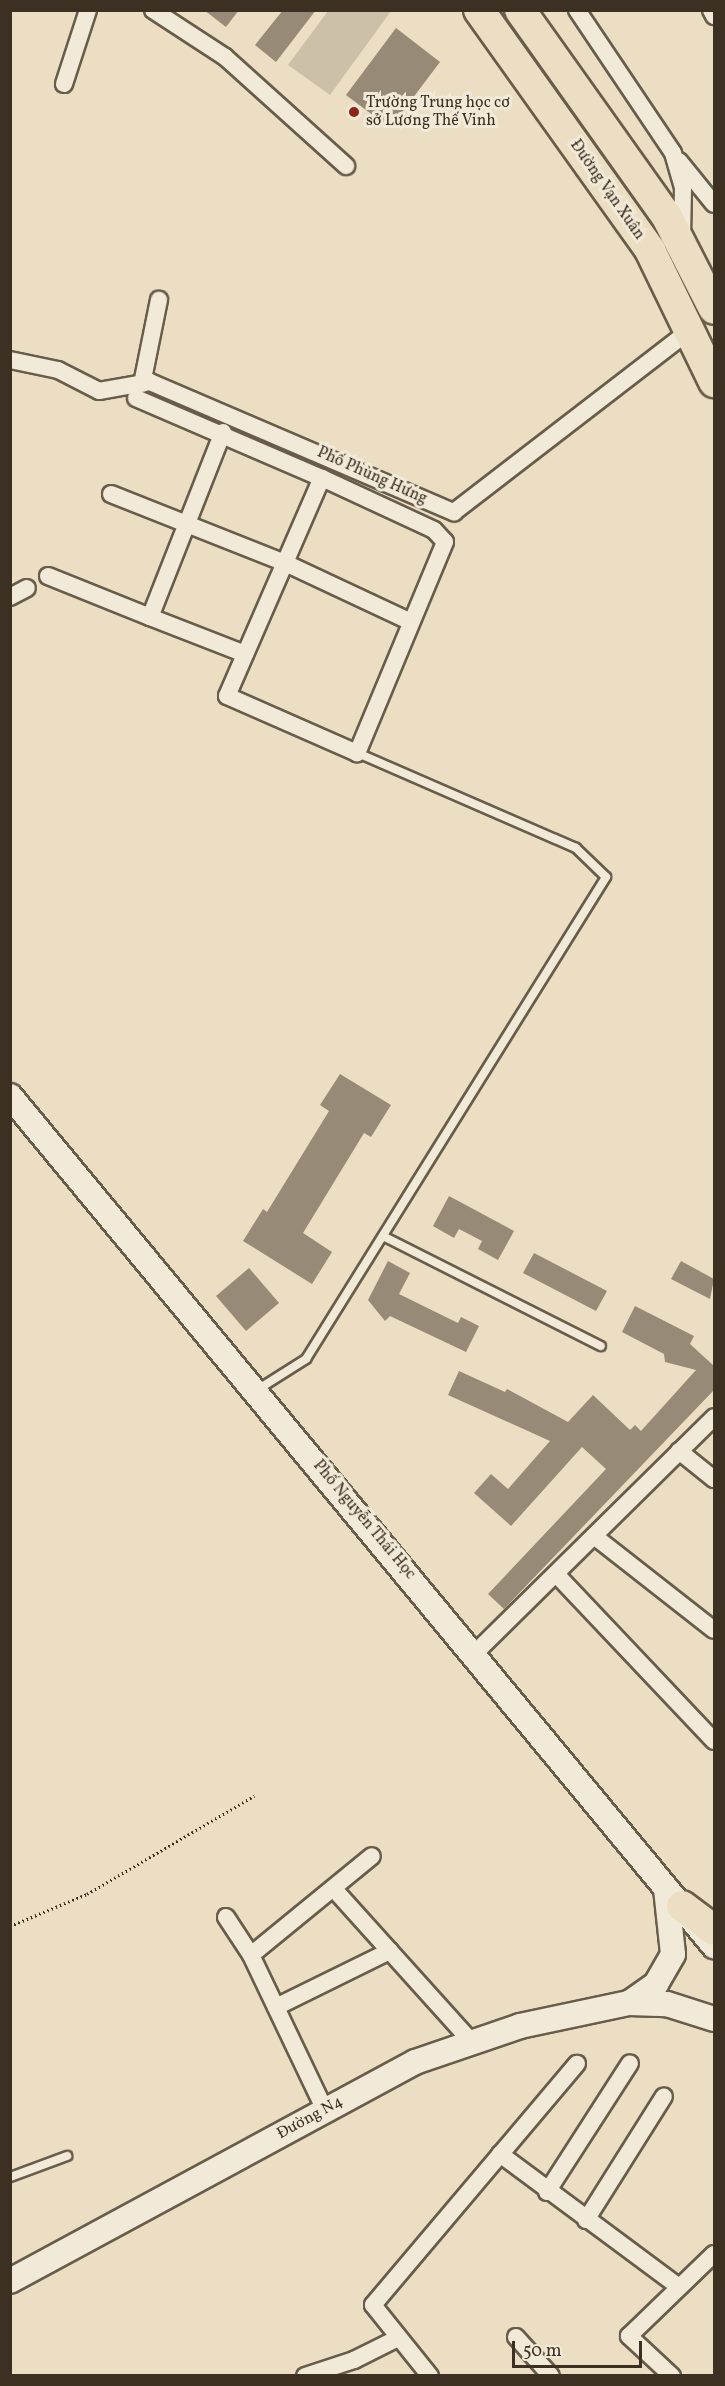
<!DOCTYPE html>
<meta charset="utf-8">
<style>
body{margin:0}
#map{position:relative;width:725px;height:2386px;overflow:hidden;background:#ebdec3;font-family:Vollkorn,serif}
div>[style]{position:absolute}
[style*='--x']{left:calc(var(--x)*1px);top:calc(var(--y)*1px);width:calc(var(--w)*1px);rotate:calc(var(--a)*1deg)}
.green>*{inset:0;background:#cdc0a8}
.building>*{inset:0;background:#978a76}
.path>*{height:3px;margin-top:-1.5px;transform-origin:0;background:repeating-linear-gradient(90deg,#3c3022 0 1.5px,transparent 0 4.5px)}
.roads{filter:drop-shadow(2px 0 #685c4a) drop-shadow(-2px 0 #685c4a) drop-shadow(0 2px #685c4a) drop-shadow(0 -2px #685c4a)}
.lane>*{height:8px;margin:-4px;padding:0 4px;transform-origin:4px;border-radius:4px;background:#f2ead8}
.street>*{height:16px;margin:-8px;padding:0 8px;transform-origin:8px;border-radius:8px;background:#f2ead8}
.secondary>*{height:24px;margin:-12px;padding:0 12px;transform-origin:12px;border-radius:12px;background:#f2ead8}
.highway>*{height:30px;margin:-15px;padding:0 15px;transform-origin:15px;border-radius:15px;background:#ebdec3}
.dots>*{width:16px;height:16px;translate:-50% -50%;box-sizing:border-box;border:3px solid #f2ead8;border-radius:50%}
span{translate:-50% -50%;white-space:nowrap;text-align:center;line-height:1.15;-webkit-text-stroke:6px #f2ead8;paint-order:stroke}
.poi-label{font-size:16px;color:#3c3022}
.left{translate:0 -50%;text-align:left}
.street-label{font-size:16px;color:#3c3022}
.frame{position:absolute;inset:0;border:12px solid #3c3022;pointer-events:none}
.scale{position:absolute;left:512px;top:2341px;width:130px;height:27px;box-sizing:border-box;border:3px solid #3c3022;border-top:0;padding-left:8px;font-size:18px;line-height:21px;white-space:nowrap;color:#3c3022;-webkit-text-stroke:4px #f2ead8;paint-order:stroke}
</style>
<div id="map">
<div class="green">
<i style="clip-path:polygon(328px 11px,391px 11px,330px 95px,288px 65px)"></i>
</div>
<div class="building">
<i style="clip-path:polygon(204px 10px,239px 10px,226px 27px)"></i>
<i style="clip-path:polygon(283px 10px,316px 10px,276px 62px,255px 45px)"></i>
<i style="clip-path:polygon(396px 28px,440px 62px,390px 128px,346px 95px)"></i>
<i style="clip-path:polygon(340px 1074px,391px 1105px,371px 1137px,364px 1133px,303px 1233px,332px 1252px,312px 1284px,243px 1241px,263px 1209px,267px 1212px,329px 1111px,320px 1105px)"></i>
<i style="clip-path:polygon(449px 1196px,514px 1231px,498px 1260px,478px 1249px,482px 1241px,459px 1229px,454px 1238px,433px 1226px)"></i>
<i style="clip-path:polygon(534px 1253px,607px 1291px,596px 1311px,523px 1273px)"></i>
<i style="clip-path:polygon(388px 1261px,410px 1273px,399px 1294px,458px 1323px,461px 1317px,479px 1326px,466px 1352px,390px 1316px,385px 1321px,368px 1300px)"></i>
<i style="clip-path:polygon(681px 1261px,714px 1279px,710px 1299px,671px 1279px)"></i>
<i style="clip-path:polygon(249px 1268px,279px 1303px,246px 1331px,216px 1296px)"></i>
<i style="clip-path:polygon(635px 1306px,694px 1336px,690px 1344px,714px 1366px,714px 1390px,504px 1609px,488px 1594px,606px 1469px,582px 1447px,511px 1526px,474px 1493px,491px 1474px,508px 1489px,550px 1441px,448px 1395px,459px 1371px,505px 1392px,507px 1389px,568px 1422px,593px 1395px,630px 1430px,635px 1425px,641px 1431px,696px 1370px,665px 1362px,664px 1354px,622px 1332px)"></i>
</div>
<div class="path">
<i style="--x:10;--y:1926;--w:83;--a:-22.6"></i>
<i style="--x:87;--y:1894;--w:194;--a:-30.4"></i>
</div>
<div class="roads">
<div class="lane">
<i style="--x:383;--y:1236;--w:244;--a:26.8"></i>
<i style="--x:257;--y:1390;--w:58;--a:-32.3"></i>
<i style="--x:306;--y:1359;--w:568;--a:-58.1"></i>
<i style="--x:606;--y:877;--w:42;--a:-136"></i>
<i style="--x:576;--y:848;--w:239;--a:-156.5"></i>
<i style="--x:10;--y:2177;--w:61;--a:-20.2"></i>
</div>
<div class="street">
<i style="--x:153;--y:10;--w:86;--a:33.1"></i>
<i style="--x:225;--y:57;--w:163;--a:42"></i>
<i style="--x:577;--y:10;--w:172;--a:56.1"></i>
<i style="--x:673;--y:153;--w:36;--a:74"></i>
<i style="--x:683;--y:188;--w:47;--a:91.2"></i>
<i style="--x:711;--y:10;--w:7;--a:63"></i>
<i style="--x:64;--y:84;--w:78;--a:-72"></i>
<i style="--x:679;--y:161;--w:55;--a:50.9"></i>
<i style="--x:10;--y:360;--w:49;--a:11.8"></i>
<i style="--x:58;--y:370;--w:46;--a:27.1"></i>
<i style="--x:99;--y:391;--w:52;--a:-10"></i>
<i style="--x:150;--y:382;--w:331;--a:23.2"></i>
<i style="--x:454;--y:512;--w:297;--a:-37.6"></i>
<i style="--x:142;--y:384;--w:86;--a:-78.6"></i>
<i style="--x:136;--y:398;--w:202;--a:23.3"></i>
<i style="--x:322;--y:478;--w:123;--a:24.9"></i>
<i style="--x:434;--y:530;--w:16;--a:47"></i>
<i style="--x:445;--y:542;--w:229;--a:112.6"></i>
<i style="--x:357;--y:753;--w:142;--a:-156.3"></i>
<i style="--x:227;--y:696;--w:238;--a:-66.5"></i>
<i style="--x:223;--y:432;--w:199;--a:111.5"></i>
<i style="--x:150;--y:617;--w:102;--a:21.3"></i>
<i style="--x:111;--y:494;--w:187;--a:21.6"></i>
<i style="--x:285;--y:563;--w:139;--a:25.1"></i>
<i style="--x:48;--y:576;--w:110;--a:21.9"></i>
<i style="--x:10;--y:597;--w:19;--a:-28"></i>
<i style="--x:679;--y:1451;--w:45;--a:38.7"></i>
<i style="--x:594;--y:1536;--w:152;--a:38.1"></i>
<i style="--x:556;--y:1574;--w:230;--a:46.6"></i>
<i style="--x:474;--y:1654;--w:337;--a:-44.6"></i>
<i style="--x:334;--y:1889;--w:206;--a:48"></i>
<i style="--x:226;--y:1917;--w:45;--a:56.7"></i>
<i style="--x:251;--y:1955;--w:172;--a:64.5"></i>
<i style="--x:251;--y:1955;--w:156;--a:-39.3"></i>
<i style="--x:276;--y:2007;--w:127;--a:-26.2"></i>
<i style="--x:500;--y:2154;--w:222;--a:36.6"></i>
<i style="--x:547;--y:2192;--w:153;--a:-57.2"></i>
<i style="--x:586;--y:2220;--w:146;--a:-57.8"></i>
<i style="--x:516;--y:2337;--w:52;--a:48.1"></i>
<i style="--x:305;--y:2376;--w:52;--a:-18.1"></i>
<i style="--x:354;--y:2360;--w:49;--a:-26.6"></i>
<i style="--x:430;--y:2376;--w:91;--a:-128.8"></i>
<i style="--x:373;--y:2305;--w:316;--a:-49.8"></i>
<i style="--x:672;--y:2376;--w:59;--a:-137.1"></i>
<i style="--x:629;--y:2336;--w:118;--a:-44"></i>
</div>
<div class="secondary">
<i style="--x:10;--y:1096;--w:1104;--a:50.37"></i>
<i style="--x:629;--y:2003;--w:33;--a:-35"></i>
<i style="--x:656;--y:1984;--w:34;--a:-60"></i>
<i style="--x:673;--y:1954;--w:65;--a:-96.1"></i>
<i style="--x:10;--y:2281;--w:460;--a:-28.4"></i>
<i style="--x:415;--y:2062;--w:111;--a:-18.9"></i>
<i style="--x:520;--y:2026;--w:111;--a:-11.9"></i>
<i style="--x:629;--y:2003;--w:38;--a:2"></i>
<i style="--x:667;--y:2004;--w:49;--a:17.7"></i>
</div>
<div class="highway">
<i style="--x:479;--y:10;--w:295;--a:54.5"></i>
<i style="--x:650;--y:250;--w:147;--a:64.1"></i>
<i style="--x:520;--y:10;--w:254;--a:54.6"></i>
<i style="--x:667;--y:217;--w:103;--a:62.9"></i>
<i style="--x:682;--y:1906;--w:40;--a:37"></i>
</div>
</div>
<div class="dots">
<i style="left:354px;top:112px;background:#8f2418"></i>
</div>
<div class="poi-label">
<span class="left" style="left:366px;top:112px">Trường Trung học cơ<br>sở Lương Thế Vinh</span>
</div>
<div class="street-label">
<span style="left:607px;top:190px;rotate:55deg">Đường Vạn Xuân</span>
<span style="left:372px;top:476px;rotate:24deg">Phố Phùng Hưng</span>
<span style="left:364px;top:1520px;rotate:50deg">Phố Nguyễn Thái Học</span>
<span style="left:310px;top:2118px;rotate:-29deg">Đường N4</span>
</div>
<div class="frame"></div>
<div class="scale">50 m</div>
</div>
